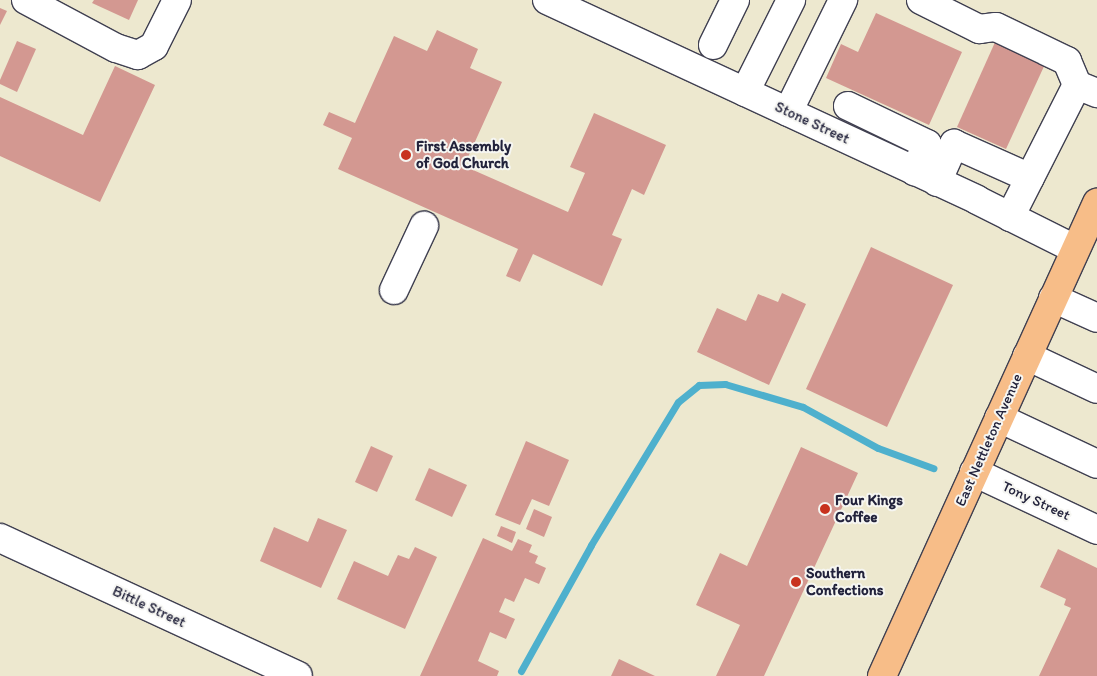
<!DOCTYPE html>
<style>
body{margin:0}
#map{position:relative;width:1097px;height:676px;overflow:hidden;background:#ede8cf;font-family:Itim,sans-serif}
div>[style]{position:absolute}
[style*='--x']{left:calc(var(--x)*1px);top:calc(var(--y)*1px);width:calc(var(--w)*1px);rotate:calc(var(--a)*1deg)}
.stream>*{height:7px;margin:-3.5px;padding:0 3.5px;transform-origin:3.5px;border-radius:3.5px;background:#4eb0cd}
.building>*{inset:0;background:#d39891}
.roads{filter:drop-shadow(1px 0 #404051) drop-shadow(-1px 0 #404051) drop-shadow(0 1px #404051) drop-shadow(0 -1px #404051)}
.minor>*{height:28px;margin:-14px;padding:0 14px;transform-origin:14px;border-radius:14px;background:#fff}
.major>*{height:28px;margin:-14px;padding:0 14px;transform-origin:14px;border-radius:14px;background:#f7bd88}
.dots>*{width:14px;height:14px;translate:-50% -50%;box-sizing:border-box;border:2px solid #f6f6f2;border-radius:50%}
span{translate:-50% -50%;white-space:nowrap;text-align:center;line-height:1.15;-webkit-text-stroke:4px #f6f6f2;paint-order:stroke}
.street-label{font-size:15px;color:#22223b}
.poi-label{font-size:15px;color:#22223b;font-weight:700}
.left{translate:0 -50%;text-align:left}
</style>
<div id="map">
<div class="stream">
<i style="--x:521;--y:671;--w:144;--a:-60.9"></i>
<i style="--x:591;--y:545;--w:167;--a:-58.7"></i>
<i style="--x:678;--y:402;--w:27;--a:-39"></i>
<i style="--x:699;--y:385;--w:26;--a:-2"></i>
<i style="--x:725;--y:384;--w:81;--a:16.4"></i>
<i style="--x:803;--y:407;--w:85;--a:28.7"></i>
<i style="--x:878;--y:448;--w:59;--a:20"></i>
</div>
<div class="building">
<i style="clip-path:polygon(94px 0,138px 0,129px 20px,92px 3px)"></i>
<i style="clip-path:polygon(0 8px,7px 11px,0 25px)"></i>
<i style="clip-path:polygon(876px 13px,962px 52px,929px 125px,826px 78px,841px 44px,858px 52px)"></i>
<i style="clip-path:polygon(437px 30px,478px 49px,470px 68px,502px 82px,464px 166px,568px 212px,585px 173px,570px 167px,594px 113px,666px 145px,644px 195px,632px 189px,612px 235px,622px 239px,602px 286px,533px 254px,520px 282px,506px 276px,518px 249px,338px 169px,352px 138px,323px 125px,329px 112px,355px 123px,394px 36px,427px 51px)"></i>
<i style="clip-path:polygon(996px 40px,1046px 62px,1006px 149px,957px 127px)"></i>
<i style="clip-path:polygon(17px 41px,36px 49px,17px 92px,0 84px,0 80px)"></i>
<i style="clip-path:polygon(115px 66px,155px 85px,100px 202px,0 156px,0 97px,83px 135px)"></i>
<i style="clip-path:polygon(871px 247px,953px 285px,887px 427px,806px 389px)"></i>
<i style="clip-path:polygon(782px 293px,806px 304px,769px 385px,697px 352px,717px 308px,746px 321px,758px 294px,778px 302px)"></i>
<i style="clip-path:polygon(526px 441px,569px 460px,549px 506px,532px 499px,520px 525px,495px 515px)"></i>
<i style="clip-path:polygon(371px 446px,393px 456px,377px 492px,355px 482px)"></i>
<i style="clip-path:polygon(801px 447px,858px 473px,764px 676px,716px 676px,740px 625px,696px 605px,720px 553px,747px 566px)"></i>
<i style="clip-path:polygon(429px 468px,467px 485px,452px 517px,415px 500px)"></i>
<i style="clip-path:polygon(534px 509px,552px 517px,544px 537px,526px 529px)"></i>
<i style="clip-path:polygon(318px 518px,347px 530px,321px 588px,260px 561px,274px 527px,308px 542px)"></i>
<i style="clip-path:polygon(501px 526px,516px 532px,512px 543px,497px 536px)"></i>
<i style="clip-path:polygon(483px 538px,512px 551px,518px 539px,532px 545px,529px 552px,538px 556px,535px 563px,546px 568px,539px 584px,525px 578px,514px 602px,505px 598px,499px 612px,515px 619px,506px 639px,490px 632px,478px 661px,499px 671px,497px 676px,420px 676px)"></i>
<i style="clip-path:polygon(415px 547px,437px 557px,405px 629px,337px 599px,354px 561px,388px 576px,398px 555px,409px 559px)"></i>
<i style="clip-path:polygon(1058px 549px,1097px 568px,1097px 676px,1039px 676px,1071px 608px,1064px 605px,1066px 599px,1040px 587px)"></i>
<i style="clip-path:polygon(619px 659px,655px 676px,611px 676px)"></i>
</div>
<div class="roads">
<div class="minor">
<i style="--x:26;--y:0;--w:102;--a:28.1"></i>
<i style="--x:116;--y:48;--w:23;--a:18"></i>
<i style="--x:138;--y:55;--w:18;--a:-29"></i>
<i style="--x:154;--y:46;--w:51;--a:-63.4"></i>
<i style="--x:547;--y:0;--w:474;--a:24.9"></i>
<i style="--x:977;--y:200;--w:110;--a:26.6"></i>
<i style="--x:921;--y:0;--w:65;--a:26.6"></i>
<i style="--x:979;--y:29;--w:17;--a:-7"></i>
<i style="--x:996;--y:27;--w:79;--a:25.6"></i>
<i style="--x:1067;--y:61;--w:26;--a:67"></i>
<i style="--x:1077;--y:85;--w:22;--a:22"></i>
<i style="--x:713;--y:45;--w:50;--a:-63.9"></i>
<i style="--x:745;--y:92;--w:103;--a:-63.4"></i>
<i style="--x:848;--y:106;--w:88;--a:25.7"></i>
<i style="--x:927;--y:144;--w:30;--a:114"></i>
<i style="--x:788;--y:112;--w:125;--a:-63.8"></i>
<i style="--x:937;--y:182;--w:42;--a:-65.9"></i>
<i style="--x:954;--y:144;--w:83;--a:24.1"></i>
<i style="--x:1010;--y:217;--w:148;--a:-63.1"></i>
<i style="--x:394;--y:290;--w:71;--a:-64.9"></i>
<i style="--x:1053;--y:298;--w:48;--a:24.4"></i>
<i style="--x:1027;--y:356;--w:77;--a:25.2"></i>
<i style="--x:999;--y:418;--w:108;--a:25.1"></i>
<i style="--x:974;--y:472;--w:136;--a:25.2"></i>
<i style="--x:0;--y:538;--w:328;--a:24.8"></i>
</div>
<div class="major">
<i style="--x:882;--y:676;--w:520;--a:-65.56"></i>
</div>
</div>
<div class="dots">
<i style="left:406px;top:155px;background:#c8321e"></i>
<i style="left:825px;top:509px;background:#c8321e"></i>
<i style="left:796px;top:582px;background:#c8321e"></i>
</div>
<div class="street-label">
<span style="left:812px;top:123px;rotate:25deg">Stone Street</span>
<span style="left:989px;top:440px;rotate:-66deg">East Nettleton Avenue</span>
<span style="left:1036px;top:501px;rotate:25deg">Tony Street</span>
<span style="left:149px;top:607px;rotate:25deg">Bittle Street</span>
</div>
<div class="poi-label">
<span class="left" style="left:416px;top:155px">First Assembly<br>of God Church</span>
<span class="left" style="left:835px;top:509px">Four Kings<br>Coffee</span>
<span class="left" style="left:806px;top:582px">Southern<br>Confections</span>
</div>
</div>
